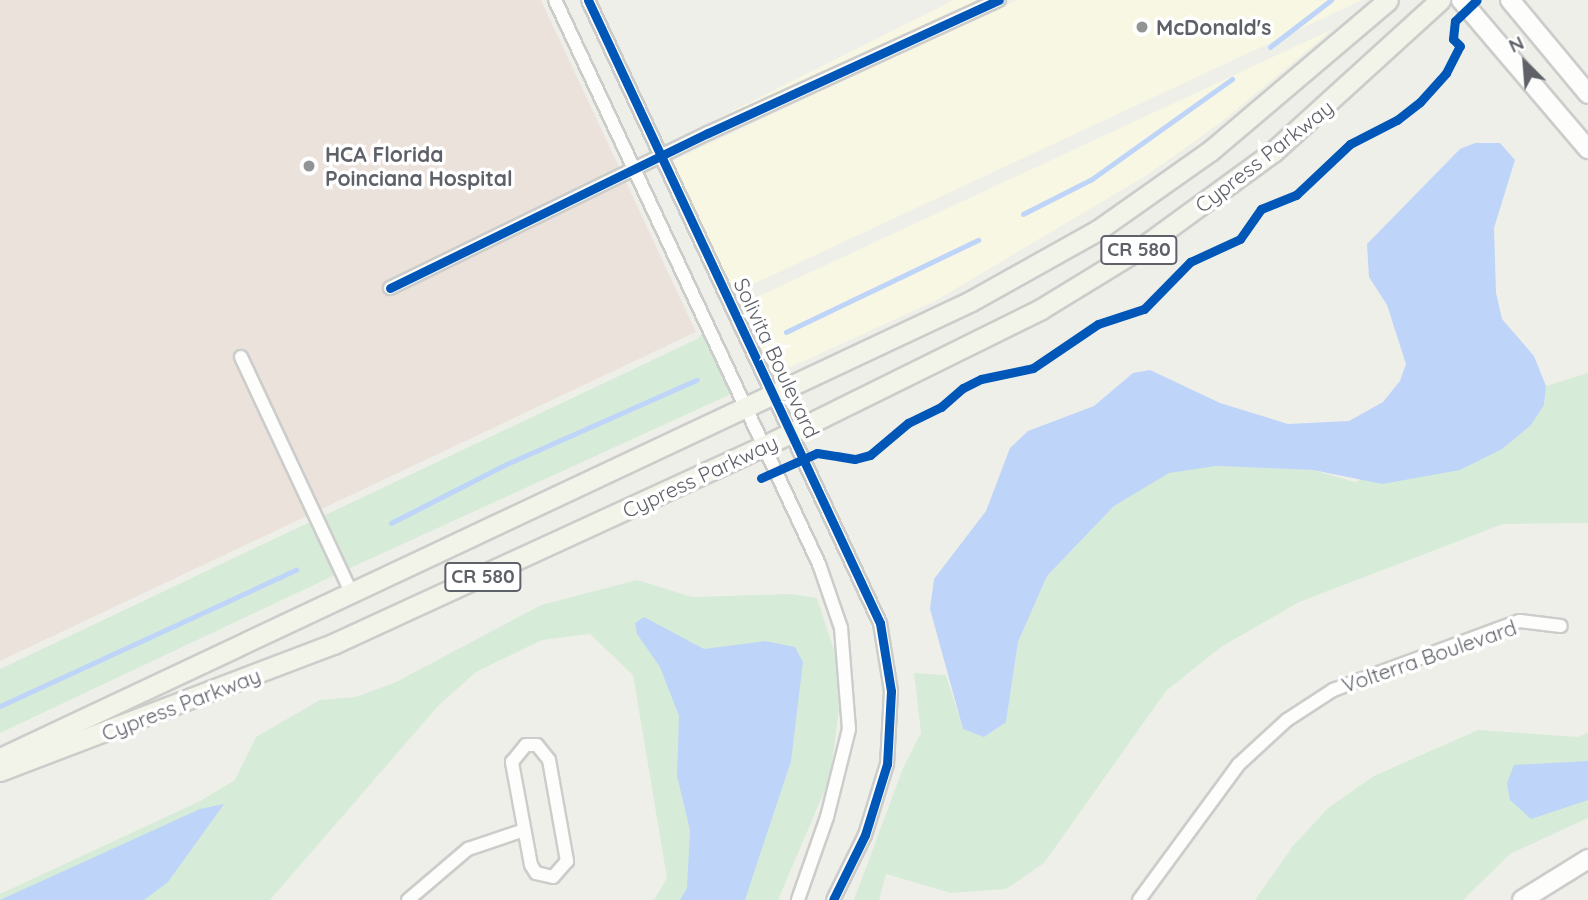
<!DOCTYPE html>
<style>
body{margin:0}
#map{position:relative;width:1588px;height:900px;overflow:hidden;background:#efefe9;font-family:Quicksand,sans-serif}
div>[style]{position:absolute}
[style*='--x']{left:calc(var(--x)*1px);top:calc(var(--y)*1px);width:calc(var(--w)*1px);rotate:calc(var(--a)*1deg)}
.commercial>*{inset:0;background:#f8f7e3}
.medical>*{inset:0;background:#ebe2dc}
.green>*{inset:0;background:#d6ecd8}
.water>*{inset:0;background:#bed4f8}
.stream>*{height:4.5px;margin:-2.25px;padding:0 2.25px;transform-origin:2.25px;border-radius:2.25px;background:#bed4f8}
.roads{filter:drop-shadow(2px 0 #cccdcb) drop-shadow(-2px 0 #cccdcb) drop-shadow(0 2px #cccdcb) drop-shadow(0 -2px #cccdcb)}
.street>*{height:12px;margin:-6px;padding:0 6px;transform-origin:6px;border-radius:6px;background:#fdfdfc}
.secondary>*{height:18px;margin:-9px;padding:0 9px;transform-origin:9px;border-radius:9px;background:#fdfdfc}
.primary>*{height:19px;margin:-9.5px;padding:0 9.5px;transform-origin:9.5px;border-radius:9.5px;background:#f3f4e9}
.cycleway>*{height:9px;margin:-4.5px;padding:0 4.5px;transform-origin:4.5px;border-radius:4.5px;background:#0057b8}
.dots>*{width:19px;height:19px;translate:-50% -50%;box-sizing:border-box;border:4px solid #fff;border-radius:50%}
span{translate:-50% -50%;white-space:nowrap;text-align:center;line-height:1.15;-webkit-text-stroke:7px #fff;paint-order:stroke}
.shield-label span{padding:2px 5px;background:#fff;border:2px solid;border-radius:5px;-webkit-text-stroke-width:0}
.shield-label{font-size:19px;color:#5e6168;font-weight:700}
.poi-label{font-size:21px;color:#5e6168;font-weight:700}
.left{translate:0 -50%;text-align:left}
.street-label{font-size:21px;color:#5e6168}
.north{position:absolute;left:1490px;top:28px;width:70px;height:70px;-webkit-text-stroke:5px #fff;paint-order:stroke;rotate:335deg;font-size:19px;font-weight:700;line-height:28px;text-align:center;color:#5e6168}
.north::after{content:'';display:block;margin:auto;width:24px;height:32px;background:#5e6168;clip-path:polygon(50% 0,100% 100%,50% 72%,0 100%)}
</style>
<div id="map">
<div class="commercial">
<i style="clip-path:polygon(954px 0,979px 0,665px 146px,665px 145px)"></i>
<i style="clip-path:polygon(1017px 0,1362px 0,734px 293px,672px 161px)"></i>
<i style="clip-path:polygon(1333px 29px,1220px 123px,1147px 175px,935px 301px,773px 375px,740px 305px)"></i>
</div>
<div class="medical">
<i style="clip-path:polygon(0 0,541px 0,696px 332px,0 661px)"></i>
</div>
<div class="green">
<i style="clip-path:polygon(703px 332px,731px 394px,348px 569px,323px 516px,699px 338px)"></i>
<i style="clip-path:polygon(1588px 373px,1588px 523px,1503px 524px,1299px 602px,1221px 647px,1166px 691px,1044px 863px,1006px 889px,951px 893px,886px 874px,879px 900px,854px 900px,903px 768px,921px 733px,914px 673px,946px 675px,963px 729px,1006px 722px,1018px 642px,1047px 576px,1114px 506px,1169px 472px,1216px 466px,1313px 470px,1355px 482px,1544px 405px,1546px 386px)"></i>
<i style="clip-path:polygon(310px 522px,335px 575px,0 733px,0 669px)"></i>
<i style="clip-path:polygon(637px 580px,692px 597px,791px 594px,817px 598px,835px 653px,839px 709px,830px 778px,778px 900px,654px 900px,667px 878px,633px 675px,590px 634px,542px 640px,476px 672px,438px 706px,270px 900px,0 900px,0 894px,198px 802px,235px 780px,256px 737px,320px 700px,356px 697px,396px 682px,541px 605px)"></i>
<i style="clip-path:polygon(1478px 730px,1578px 737px,1588px 733px,1588px 818px,1510px 854px,1463px 900px,1255px 900px,1293px 846px,1328px 808px,1374px 776px)"></i>
</div>
<div class="water">
<i style="clip-path:polygon(1475px 143px,1500px 143px,1515px 160px,1494px 228px,1496px 293px,1502px 319px,1534px 356px,1546px 386px,1544px 405px,1531px 425px,1502px 449px,1460px 470px,1382px 484px,1313px 470px,1216px 466px,1169px 473px,1114px 506px,1047px 576px,1018px 642px,1006px 722px,984px 737px,963px 729px,930px 609px,934px 579px,986px 511px,1010px 448px,1028px 431px,1094px 406px,1133px 373px,1150px 370px,1220px 403px,1288px 424px,1349px 421px,1383px 402px,1400px 381px,1406px 364px,1387px 305px,1369px 277px,1367px 244px,1460px 149px)"></i>
<i style="clip-path:polygon(644px 617px,704px 649px,765px 641px,795px 647px,803px 662px,791px 761px,745px 900px,680px 900px,687px 888px,690px 830px,677px 776px,679px 716px,660px 667px,637px 634px,635px 623px)"></i>
<i style="clip-path:polygon(1588px 761px,1588px 800px,1531px 819px,1510px 800px,1507px 783px,1514px 765px)"></i>
<i style="clip-path:polygon(224px 804px,168px 882px,144px 900px,0 900px,200px 809px)"></i>
</div>
<div class="stream">
<i style="--x:1270;--y:47;--w:77;--a:-37.6"></i>
<i style="--x:1023;--y:214;--w:77;--a:-26.9"></i>
<i style="--x:1092;--y:179;--w:172;--a:-35.5"></i>
<i style="--x:786;--y:332;--w:213;--a:-25.6"></i>
<i style="--x:391;--y:523;--w:132;--a:-27"></i>
<i style="--x:509;--y:463;--w:205;--a:-23.9"></i>
<i style="--x:0;--y:706;--w:326;--a:-24.7"></i>
</div>
<div class="roads">
<div class="street">
<i style="--x:555;--y:0;--w:623;--a:64.92"></i>
<i style="--x:819;--y:564;--w:68;--a:71"></i>
<i style="--x:841;--y:628;--w:101;--a:85.5"></i>
<i style="--x:849;--y:729;--w:91;--a:104"></i>
<i style="--x:827;--y:817;--w:88;--a:109.3"></i>
<i style="--x:588;--y:0;--w:688;--a:64.89"></i>
<i style="--x:880;--y:623;--w:69;--a:80.8"></i>
<i style="--x:891;--y:691;--w:73;--a:93.1"></i>
<i style="--x:887;--y:764;--w:74;--a:107.2"></i>
<i style="--x:865;--y:835;--w:72;--a:116.2"></i>
<i style="--x:390;--y:288;--w:354;--a:-26"></i>
<i style="--x:708;--y:133;--w:320;--a:-24.6"></i>
<i style="--x:241;--y:357;--w:259;--a:64.9"></i>
<i style="--x:526;--y:745;--w:11;--a:0"></i>
<i style="--x:537;--y:745;--w:19;--a:51"></i>
<i style="--x:549;--y:760;--w:103;--a:79.9"></i>
<i style="--x:567;--y:861;--w:21;--a:131"></i>
<i style="--x:553;--y:877;--w:17;--a:-167"></i>
<i style="--x:536;--y:873;--w:9;--a:-122"></i>
<i style="--x:531;--y:865;--w:105;--a:-100.5"></i>
<i style="--x:512;--y:762;--w:22;--a:-51"></i>
<i style="--x:408;--y:900;--w:79;--a:-40.4"></i>
<i style="--x:468;--y:849;--w:59;--a:-18.7"></i>
<i style="--x:1139;--y:900;--w:167;--a:-53.7"></i>
<i style="--x:1238;--y:765;--w:67;--a:-42.6"></i>
<i style="--x:1287;--y:720;--w:55;--a:-33.1"></i>
<i style="--x:1333;--y:690;--w:199;--a:-20.3"></i>
<i style="--x:1520;--y:621;--w:41;--a:7"></i>
</div>
<div class="secondary">
<i style="--x:1461;--y:0;--w:196;--a:49.6"></i>
<i style="--x:1510;--y:0;--w:122;--a:50.3"></i>
<i style="--x:1522;--y:900;--w:78;--a:-31.8"></i>
</div>
<div class="primary">
<i style="--x:0;--y:758;--w:1073;--a:-25.2"></i>
<i style="--x:971;--y:301;--w:145;--a:-29.2"></i>
<i style="--x:1098;--y:230;--w:137;--a:-35.2"></i>
<i style="--x:1210;--y:151;--w:233;--a:-40.3"></i>
<i style="--x:0;--y:771;--w:356;--a:-20.9"></i>
<i style="--x:333;--y:644;--w:474;--a:-24.7"></i>
<i style="--x:764;--y:446;--w:309;--a:-26.3"></i>
<i style="--x:1041;--y:309;--w:121;--a:-31.5"></i>
<i style="--x:1144;--y:246;--w:160;--a:-36.1"></i>
<i style="--x:1273;--y:152;--w:226;--a:-42.3"></i>
</div>
</div>
<div class="cycleway">
<i style="--x:588;--y:0;--w:688;--a:64.89"></i>
<i style="--x:880;--y:623;--w:69;--a:80.8"></i>
<i style="--x:891;--y:691;--w:73;--a:93.1"></i>
<i style="--x:887;--y:764;--w:74;--a:107.2"></i>
<i style="--x:865;--y:835;--w:72;--a:116.2"></i>
<i style="--x:390;--y:288;--w:354;--a:-26"></i>
<i style="--x:708;--y:133;--w:320;--a:-24.6"></i>
<i style="--x:761;--y:478;--w:61;--a:-24.1"></i>
<i style="--x:817;--y:453;--w:38;--a:9"></i>
<i style="--x:855;--y:459;--w:16;--a:-15"></i>
<i style="--x:870;--y:455;--w:50;--a:-40.1"></i>
<i style="--x:908;--y:423;--w:37;--a:-26"></i>
<i style="--x:941;--y:407;--w:29;--a:-41"></i>
<i style="--x:963;--y:388;--w:20;--a:-27"></i>
<i style="--x:981;--y:379;--w:53;--a:-11.9"></i>
<i style="--x:1033;--y:368;--w:78;--a:-34.1"></i>
<i style="--x:1098;--y:324;--w:48;--a:-18.1"></i>
<i style="--x:1144;--y:309;--w:66;--a:-45.6"></i>
<i style="--x:1190;--y:262;--w:55;--a:-24.7"></i>
<i style="--x:1240;--y:239;--w:37;--a:-55"></i>
<i style="--x:1261;--y:209;--w:38;--a:-22"></i>
<i style="--x:1296;--y:195;--w:74;--a:-43.4"></i>
<i style="--x:1350;--y:144;--w:53;--a:-27.1"></i>
<i style="--x:1397;--y:120;--w:29;--a:-38"></i>
<i style="--x:1420;--y:102;--w:39;--a:-48"></i>
<i style="--x:1446;--y:73;--w:30;--a:-63"></i>
<i style="--x:1460;--y:46;--w:10;--a:-135"></i>
<i style="--x:1453;--y:39;--w:18;--a:-84"></i>
<i style="--x:1455;--y:21;--w:30;--a:-44"></i>
</div>
<div class="dots">
<i style="left:1142px;top:27px;background:#919395"></i>
<i style="left:309px;top:166px;background:#919395"></i>
</div>
<div class="shield-label">
<span style="left:1139px;top:250px">CR 580</span>
<span style="left:483px;top:577px">CR 580</span>
</div>
<div class="poi-label">
<span class="left" style="left:1156px;top:27px">McDonald's</span>
<span class="left" style="left:325px;top:166px">HCA Florida<br>Poinciana Hospital</span>
</div>
<div class="street-label">
<span style="left:1264px;top:156px;rotate:-38deg">Cypress Parkway</span>
<span style="left:777px;top:358px;rotate:65deg">Solivita Boulevard</span>
<span style="left:700px;top:476px;rotate:-25deg">Cypress Parkway</span>
<span style="left:1429px;top:656px;rotate:-19deg">Volterra Boulevard</span>
<span style="left:181px;top:704px;rotate:-21deg">Cypress Parkway</span>
</div>
<div class="north">N</div>
</div>
